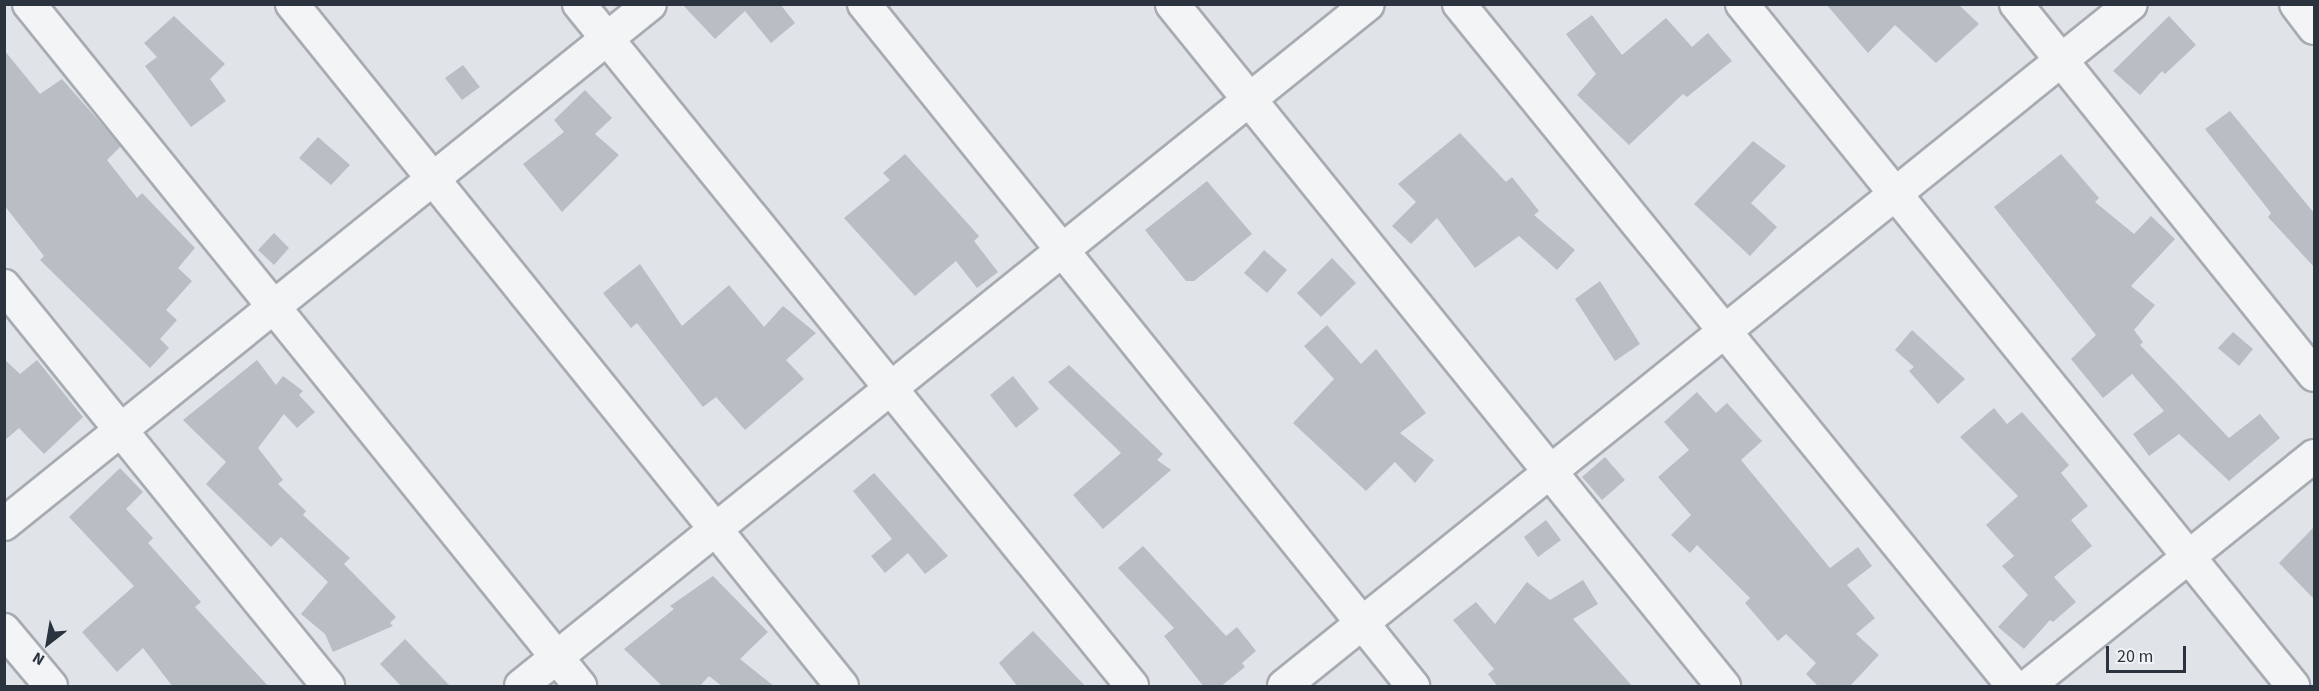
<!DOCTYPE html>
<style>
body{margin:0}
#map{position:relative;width:2319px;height:691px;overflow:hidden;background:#e0e4e8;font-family:"Source Sans 3",sans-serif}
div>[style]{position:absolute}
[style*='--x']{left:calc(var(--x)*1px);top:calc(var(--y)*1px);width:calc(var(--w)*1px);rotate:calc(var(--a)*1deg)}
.building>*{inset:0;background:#b8bec4}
.roads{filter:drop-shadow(2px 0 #a6acb2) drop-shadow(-2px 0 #a6acb2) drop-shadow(0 2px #a6acb2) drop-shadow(0 -2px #a6acb2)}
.minor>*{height:32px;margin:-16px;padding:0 16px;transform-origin:16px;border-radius:16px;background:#f3f4f6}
.tertiary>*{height:33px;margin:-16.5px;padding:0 16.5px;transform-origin:16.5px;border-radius:16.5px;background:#f3f4f6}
span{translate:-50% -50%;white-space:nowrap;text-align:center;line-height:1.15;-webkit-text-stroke:6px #f0f3f5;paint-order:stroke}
.frame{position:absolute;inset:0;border:6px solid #2b343e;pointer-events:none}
.north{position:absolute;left:18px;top:613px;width:60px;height:60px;-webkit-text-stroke:4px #f0f3f5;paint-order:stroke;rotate:211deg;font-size:16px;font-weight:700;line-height:24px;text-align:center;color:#2b343e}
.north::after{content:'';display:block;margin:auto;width:21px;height:27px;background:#2b343e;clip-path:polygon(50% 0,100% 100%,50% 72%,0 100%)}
.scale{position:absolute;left:2106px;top:646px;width:80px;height:27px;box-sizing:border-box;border:3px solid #2b343e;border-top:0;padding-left:8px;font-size:18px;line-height:21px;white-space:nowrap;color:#2b343e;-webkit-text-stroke:4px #f0f3f5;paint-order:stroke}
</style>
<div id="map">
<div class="building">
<i style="clip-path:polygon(682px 4px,780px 4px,795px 23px,771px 43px,745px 11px,715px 39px)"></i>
<i style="clip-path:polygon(1826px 4px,1958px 4px,1979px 24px,1936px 63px,1895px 25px,1868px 53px)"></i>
<i style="clip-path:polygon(1592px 15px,1622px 55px,1666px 18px,1692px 47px,1708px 33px,1732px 61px,1687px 97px,1683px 94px,1629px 145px,1577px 95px,1596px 74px,1566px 34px)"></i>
<i style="clip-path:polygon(174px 16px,225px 64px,210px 79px,226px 101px,191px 127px,145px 66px,157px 57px,144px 43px)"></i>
<i style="clip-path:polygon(2169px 16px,2196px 45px,2165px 74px,2162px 71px,2140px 95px,2113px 71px)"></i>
<i style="clip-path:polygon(4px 50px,40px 94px,62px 79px,121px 146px,107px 160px,137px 198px,142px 193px,195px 248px,178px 268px,192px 281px,166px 310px,177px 320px,160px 339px,169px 348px,150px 368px,40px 260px,44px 256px,4px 205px)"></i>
<i style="clip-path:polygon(463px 65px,480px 87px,462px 100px,445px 78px)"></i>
<i style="clip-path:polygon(585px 90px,612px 118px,595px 134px,619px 155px,562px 212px,523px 164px,564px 132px,554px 120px)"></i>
<i style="clip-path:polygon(2230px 111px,2314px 213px,2314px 267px,2268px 217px,2271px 213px,2205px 129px)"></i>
<i style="clip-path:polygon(1460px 133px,1506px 182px,1512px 177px,1539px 211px,1534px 215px,1575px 250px,1557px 270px,1519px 236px,1475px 268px,1437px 218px,1411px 244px,1392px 226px,1416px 202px,1398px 184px)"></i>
<i style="clip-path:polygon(318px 137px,350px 165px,331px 185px,299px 158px)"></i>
<i style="clip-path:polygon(1753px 141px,1786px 166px,1751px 203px,1777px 227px,1750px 256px,1694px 204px)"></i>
<i style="clip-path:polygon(905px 154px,979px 236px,974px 241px,998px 272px,977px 288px,956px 261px,915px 296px,844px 218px,890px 180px,883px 173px)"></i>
<i style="clip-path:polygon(2061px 154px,2099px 198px,2095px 202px,2134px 234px,2151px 216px,2175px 239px,2131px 286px,2155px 305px,2134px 330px,2143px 342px,2140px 345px,2229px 438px,2260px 414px,2280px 438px,2229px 481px,2179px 434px,2149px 456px,2133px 434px,2164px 411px,2132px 374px,2103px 398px,2071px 359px,2096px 335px,1994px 207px)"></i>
<i style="clip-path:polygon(1207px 181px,1252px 234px,1194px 281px,1186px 281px,1145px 230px)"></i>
<i style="clip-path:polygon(274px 233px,289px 248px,274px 265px,258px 250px)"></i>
<i style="clip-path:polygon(1264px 250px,1287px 270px,1267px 293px,1244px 273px)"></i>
<i style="clip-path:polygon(1332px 258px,1356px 283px,1321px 317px,1297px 293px)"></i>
<i style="clip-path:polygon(640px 264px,682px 326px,729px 285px,764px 327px,783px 306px,816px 333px,786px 360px,804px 379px,745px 430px,716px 397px,703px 407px,637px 323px,631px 328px,603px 293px)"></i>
<i style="clip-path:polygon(1600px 281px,1640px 344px,1615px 361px,1575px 299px)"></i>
<i style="clip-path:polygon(1327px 325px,1361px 364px,1376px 349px,1426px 413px,1400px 433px,1434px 460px,1415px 483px,1395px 462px,1366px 491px,1293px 423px,1334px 379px,1304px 346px)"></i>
<i style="clip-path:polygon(1912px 330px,1965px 379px,1938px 404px,1909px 371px,1914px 367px,1895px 350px)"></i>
<i style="clip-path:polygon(2233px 332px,2253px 349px,2239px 366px,2218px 348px)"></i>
<i style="clip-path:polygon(4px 359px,20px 374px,37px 360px,83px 417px,44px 454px,19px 428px,4px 441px)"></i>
<i style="clip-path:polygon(257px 360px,276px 385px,283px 376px,303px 391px,299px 395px,315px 412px,297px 428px,284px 414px,258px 448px,283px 480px,278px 484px,306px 511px,303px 515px,350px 558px,344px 564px,396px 617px,390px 623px,393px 626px,333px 652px,325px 634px,301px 614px,328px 582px,281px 537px,271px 547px,206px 484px,226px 462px,183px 420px)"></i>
<i style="clip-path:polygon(1069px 365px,1163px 454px,1157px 460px,1171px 470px,1103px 529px,1073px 495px,1121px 453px,1048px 382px)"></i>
<i style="clip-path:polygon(1013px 376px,1039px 409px,1016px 428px,990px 395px)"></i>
<i style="clip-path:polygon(1697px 392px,1716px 413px,1727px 403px,1762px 441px,1741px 460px,1830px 568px,1858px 547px,1872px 566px,1847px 585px,1875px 618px,1856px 634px,1879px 655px,1849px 687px,1819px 687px,1806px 674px,1816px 663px,1786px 634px,1778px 641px,1745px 603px,1750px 598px,1697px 545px,1690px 553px,1671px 535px,1691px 515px,1658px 477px,1689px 450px,1664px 422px)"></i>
<i style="clip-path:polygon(1994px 408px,2007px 424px,2022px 412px,2069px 465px,2061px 473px,2088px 506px,2071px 520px,2092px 546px,2054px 577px,2076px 602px,2053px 622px,2050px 620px,2024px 649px,1998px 627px,2028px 595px,2002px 566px,2014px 556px,1986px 525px,2018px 496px,1960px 437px)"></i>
<i style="clip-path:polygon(1605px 457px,1625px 480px,1602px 500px,1582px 477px)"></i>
<i style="clip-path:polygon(120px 468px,143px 492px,126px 509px,153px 538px,148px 543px,201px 602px,195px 607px,269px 687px,173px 687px,143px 648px,117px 672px,82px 632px,134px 586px,69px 517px)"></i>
<i style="clip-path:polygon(874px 473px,948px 556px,925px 574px,908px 553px,885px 573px,871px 556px,892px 539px,853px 491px)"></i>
<i style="clip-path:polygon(1546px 520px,1561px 540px,1538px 557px,1524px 537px)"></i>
<i style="clip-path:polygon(2314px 527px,2314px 599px,2279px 563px)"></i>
<i style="clip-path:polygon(1143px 546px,1226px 636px,1237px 627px,1256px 651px,1242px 663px,1245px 667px,1220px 687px,1204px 687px,1164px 636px,1174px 628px,1118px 568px)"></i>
<i style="clip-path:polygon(713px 576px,768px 632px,740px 659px,775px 687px,723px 687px,709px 676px,699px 687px,663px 687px,624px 649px,674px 609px,670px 606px)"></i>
<i style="clip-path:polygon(1583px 580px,1598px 604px,1573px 619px,1633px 687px,1498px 687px,1488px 674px,1494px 669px,1453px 620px,1476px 602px,1495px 624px,1527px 582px,1550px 600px)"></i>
<i style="clip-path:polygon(1033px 631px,1086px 687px,1018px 687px,999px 663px)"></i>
<i style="clip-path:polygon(405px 639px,451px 687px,402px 687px,380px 664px)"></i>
</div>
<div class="roads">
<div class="minor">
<i style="--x:29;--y:4;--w:877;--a:51.06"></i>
<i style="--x:292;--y:4;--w:876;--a:51.12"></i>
<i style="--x:579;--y:4;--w:878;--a:50.96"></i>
<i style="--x:864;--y:4;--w:876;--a:51.17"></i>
<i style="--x:1459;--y:4;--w:879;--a:50.91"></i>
<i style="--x:1742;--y:4;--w:877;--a:51.06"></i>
<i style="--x:2016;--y:4;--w:476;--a:51.2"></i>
<i style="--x:2296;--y:4;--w:30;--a:53"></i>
<i style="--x:4;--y:286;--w:515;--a:50.99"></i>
<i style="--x:4;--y:524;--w:829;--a:-38.83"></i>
<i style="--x:4;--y:630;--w:73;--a:50"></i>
<i style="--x:521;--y:686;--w:1087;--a:-38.84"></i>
<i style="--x:1284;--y:686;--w:1087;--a:-38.84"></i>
<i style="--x:2028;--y:686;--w:367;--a:-38.8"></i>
</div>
<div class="tertiary">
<i style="--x:1172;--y:4;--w:877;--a:51.06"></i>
</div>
</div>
<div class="frame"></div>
<div class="north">N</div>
<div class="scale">20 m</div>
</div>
